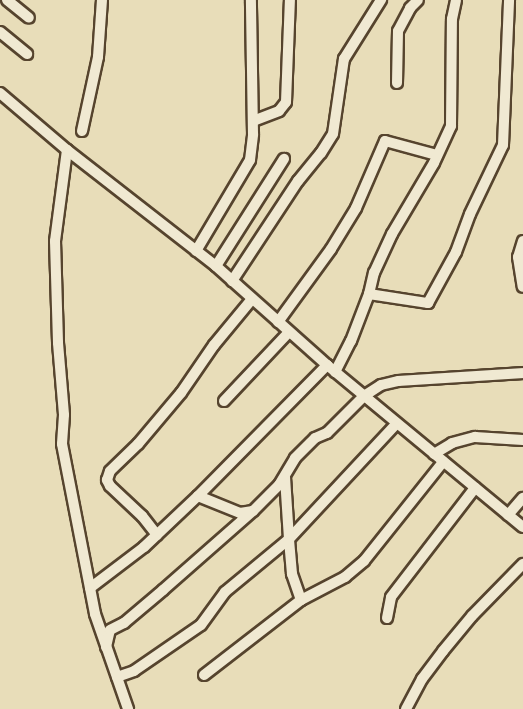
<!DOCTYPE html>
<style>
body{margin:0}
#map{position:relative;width:523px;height:709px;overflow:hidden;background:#e8ddb9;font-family:"Sorts Mill Goudy",serif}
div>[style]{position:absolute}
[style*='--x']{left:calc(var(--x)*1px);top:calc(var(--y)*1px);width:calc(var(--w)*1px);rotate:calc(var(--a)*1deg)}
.roads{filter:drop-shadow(2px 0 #56442e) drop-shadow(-2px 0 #56442e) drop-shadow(0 2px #56442e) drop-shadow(0 -2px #56442e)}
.minor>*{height:10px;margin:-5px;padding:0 5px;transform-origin:5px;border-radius:5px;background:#f0e9d2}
span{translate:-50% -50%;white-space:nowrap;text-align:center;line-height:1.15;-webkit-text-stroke:4.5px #f0e9d2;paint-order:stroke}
</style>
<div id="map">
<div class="roads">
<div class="minor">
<i style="--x:7;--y:0;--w:28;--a:39"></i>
<i style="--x:0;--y:32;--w:35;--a:39"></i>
<i style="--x:397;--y:83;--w:52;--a:-88.9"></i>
<i style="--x:398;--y:31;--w:26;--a:-62"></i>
<i style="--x:410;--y:8;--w:11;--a:-45"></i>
<i style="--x:0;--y:93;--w:88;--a:40.4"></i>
<i style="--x:67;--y:150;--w:189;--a:37.9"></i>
<i style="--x:216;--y:266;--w:149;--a:41.7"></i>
<i style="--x:327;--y:365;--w:254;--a:39.6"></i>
<i style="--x:253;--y:121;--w:28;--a:-21"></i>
<i style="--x:279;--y:111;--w:11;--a:-52"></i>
<i style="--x:286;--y:102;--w:102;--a:-87.8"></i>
<i style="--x:82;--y:131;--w:76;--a:-77.8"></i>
<i style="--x:98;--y:57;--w:57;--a:-86"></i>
<i style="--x:67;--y:150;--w:92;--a:97.5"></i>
<i style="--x:55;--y:241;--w:102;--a:88.3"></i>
<i style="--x:58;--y:343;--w:72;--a:85.2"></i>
<i style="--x:64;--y:415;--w:29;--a:94"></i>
<i style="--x:62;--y:444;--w:173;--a:79"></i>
<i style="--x:95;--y:614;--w:101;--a:70.8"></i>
<i style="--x:523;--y:241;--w:17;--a:107"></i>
<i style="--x:518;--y:257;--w:30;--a:81"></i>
<i style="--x:196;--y:251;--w:106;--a:-59.3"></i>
<i style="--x:250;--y:160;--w:26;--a:-83"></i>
<i style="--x:253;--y:134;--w:134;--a:-90.9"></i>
<i style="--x:216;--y:266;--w:127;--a:-57.6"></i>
<i style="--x:232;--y:281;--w:120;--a:-56.6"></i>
<i style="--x:298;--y:181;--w:36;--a:-51"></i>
<i style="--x:321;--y:153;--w:22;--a:-58"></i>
<i style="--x:333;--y:134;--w:76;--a:-81.7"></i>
<i style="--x:344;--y:59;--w:70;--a:-57.9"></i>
<i style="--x:369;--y:294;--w:60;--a:8.7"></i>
<i style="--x:428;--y:303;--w:58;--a:-61.2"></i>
<i style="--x:456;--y:252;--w:40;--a:-69.8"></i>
<i style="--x:470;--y:214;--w:76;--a:-64.4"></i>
<i style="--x:503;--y:145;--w:145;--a:-87.6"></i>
<i style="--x:278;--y:322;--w:90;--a:-54"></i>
<i style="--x:331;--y:249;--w:48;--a:-58.6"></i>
<i style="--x:356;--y:208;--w:73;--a:-66.6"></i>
<i style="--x:385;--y:141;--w:54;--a:15.1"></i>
<i style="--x:335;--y:372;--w:35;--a:-63"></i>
<i style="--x:351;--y:341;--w:50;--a:-69"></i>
<i style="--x:369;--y:294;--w:22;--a:-77"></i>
<i style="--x:374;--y:273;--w:43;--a:-65.2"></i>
<i style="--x:392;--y:234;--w:82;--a:-59.4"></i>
<i style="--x:434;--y:163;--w:41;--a:-65.3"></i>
<i style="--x:451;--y:126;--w:107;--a:-89.5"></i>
<i style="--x:452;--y:19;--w:19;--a:-78"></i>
<i style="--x:224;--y:401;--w:95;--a:-46.7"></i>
<i style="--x:434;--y:454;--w:21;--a:-31"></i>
<i style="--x:452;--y:443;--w:24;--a:-15"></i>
<i style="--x:475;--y:437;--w:48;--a:3.6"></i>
<i style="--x:198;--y:496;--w:184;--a:-45.4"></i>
<i style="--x:508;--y:515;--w:23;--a:-49"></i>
<i style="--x:157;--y:535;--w:24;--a:-128"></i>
<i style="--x:142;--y:516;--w:44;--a:-136.8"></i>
<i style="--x:110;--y:486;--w:7;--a:-117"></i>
<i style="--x:107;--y:480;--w:9;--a:-72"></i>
<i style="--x:110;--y:471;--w:39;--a:-44"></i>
<i style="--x:138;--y:444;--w:67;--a:-49.9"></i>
<i style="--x:181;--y:393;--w:58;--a:-55.5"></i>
<i style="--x:214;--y:345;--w:60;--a:-50.4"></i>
<i style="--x:90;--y:588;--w:68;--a:-37.2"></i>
<i style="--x:144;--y:547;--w:74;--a:-43.4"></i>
<i style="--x:198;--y:496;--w:45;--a:22"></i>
<i style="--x:240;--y:513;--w:13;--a:-9"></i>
<i style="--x:253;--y:511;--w:37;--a:-45"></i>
<i style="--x:279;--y:485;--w:31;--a:-59"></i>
<i style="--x:295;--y:458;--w:28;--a:-45"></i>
<i style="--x:315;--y:438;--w:13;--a:-23"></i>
<i style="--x:327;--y:433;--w:52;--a:-45"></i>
<i style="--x:364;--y:396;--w:20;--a:-33"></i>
<i style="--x:381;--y:385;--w:18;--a:-13"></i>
<i style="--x:399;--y:381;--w:124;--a:-3.7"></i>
<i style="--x:301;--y:600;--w:28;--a:-109"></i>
<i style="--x:292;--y:574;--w:35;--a:-95"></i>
<i style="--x:289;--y:539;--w:158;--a:-47"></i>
<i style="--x:387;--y:618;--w:21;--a:-79"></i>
<i style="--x:391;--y:597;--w:138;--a:-52.4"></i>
<i style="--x:106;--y:647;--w:17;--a:-77"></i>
<i style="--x:110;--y:630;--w:16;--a:-27"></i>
<i style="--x:124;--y:623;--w:51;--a:-40.2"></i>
<i style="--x:163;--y:590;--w:120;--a:-41.3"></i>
<i style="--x:204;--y:675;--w:123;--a:-37.7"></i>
<i style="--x:301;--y:600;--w:50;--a:-27.6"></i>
<i style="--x:345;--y:577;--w:25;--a:-40"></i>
<i style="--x:364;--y:561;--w:127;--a:-51.4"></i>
<i style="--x:117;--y:677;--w:18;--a:-19"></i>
<i style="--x:134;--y:671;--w:81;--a:-34.5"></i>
<i style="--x:201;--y:625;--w:41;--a:-54"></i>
<i style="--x:225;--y:592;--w:83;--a:-39.6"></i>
<i style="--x:289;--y:539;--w:62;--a:-93.7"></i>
<i style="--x:406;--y:709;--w:34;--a:-62"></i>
<i style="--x:422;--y:679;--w:35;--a:-53"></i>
<i style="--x:443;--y:651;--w:45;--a:-50.4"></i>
<i style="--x:472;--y:616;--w:73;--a:-45.6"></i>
</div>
</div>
</div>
